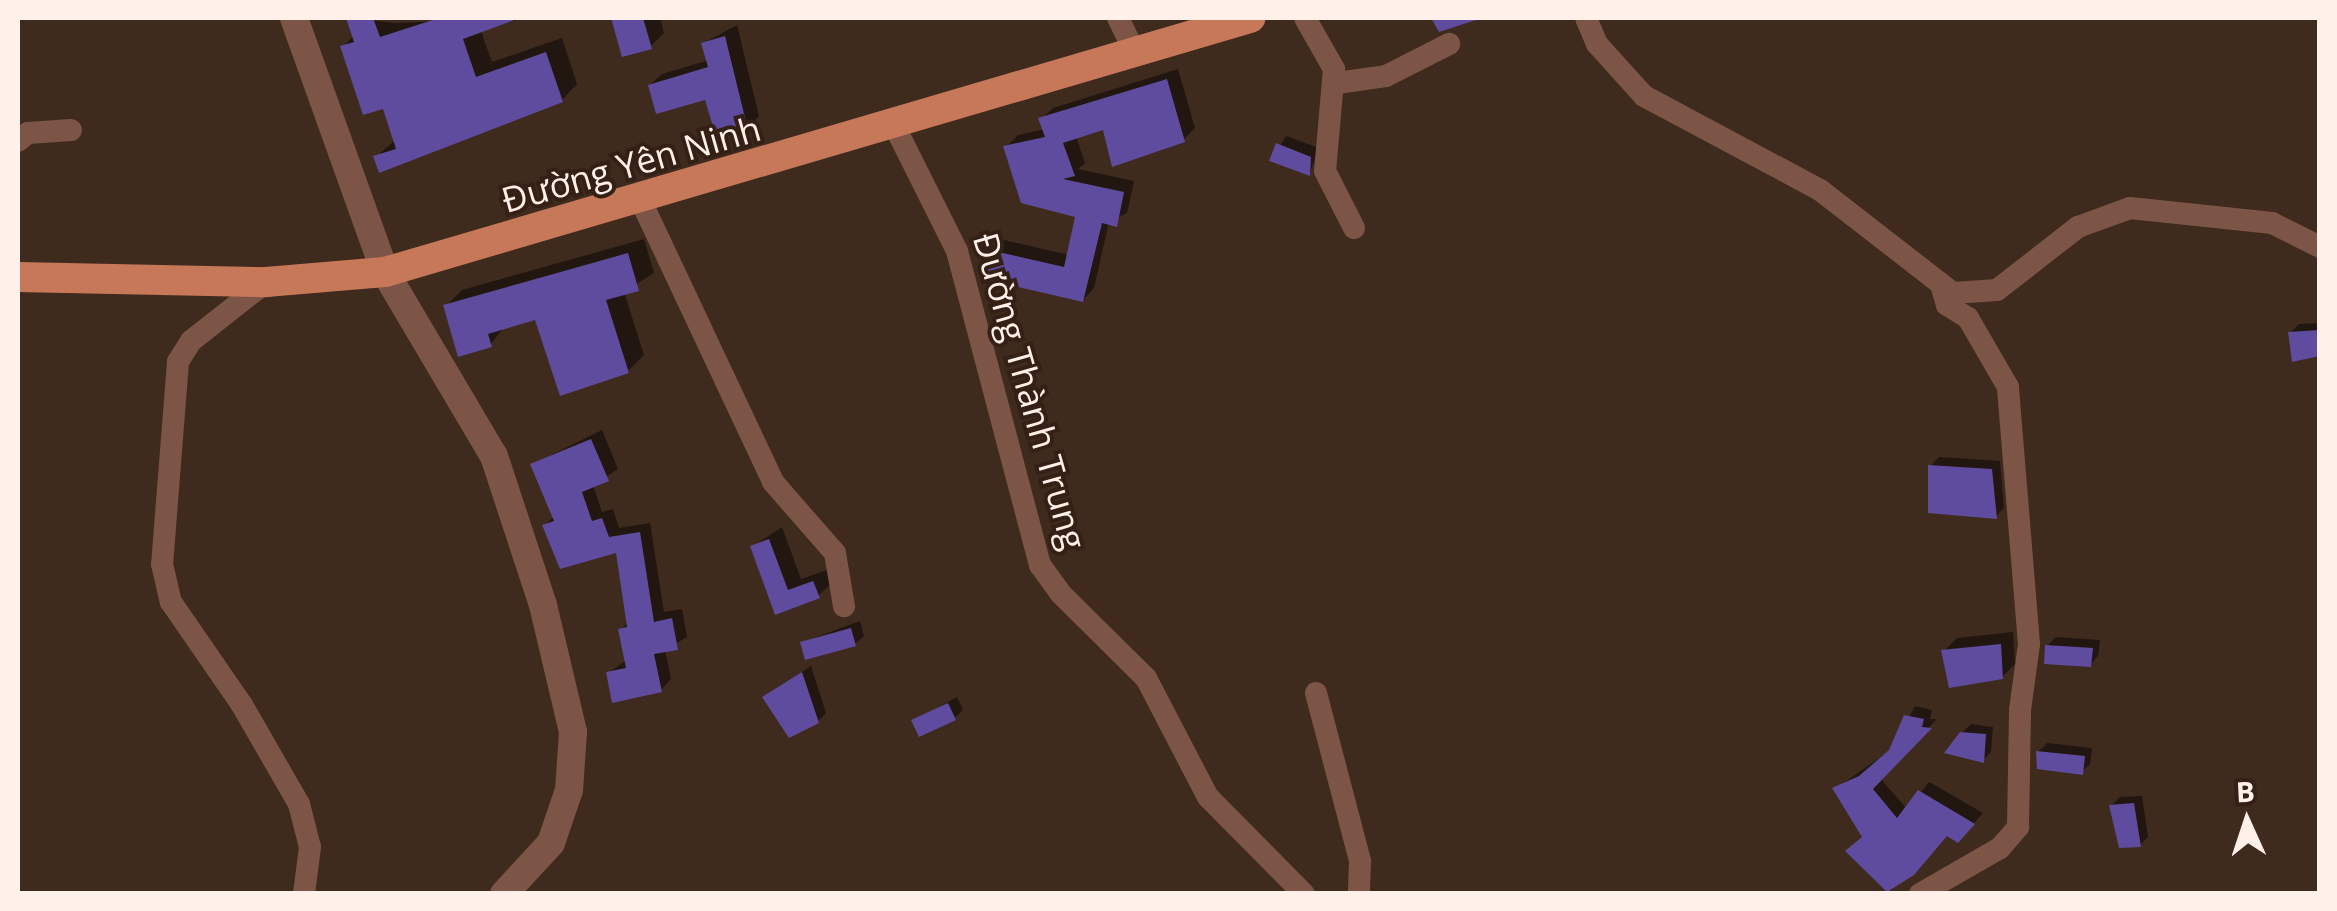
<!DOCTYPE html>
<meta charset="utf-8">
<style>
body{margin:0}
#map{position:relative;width:2337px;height:911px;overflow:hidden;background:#3f2a1e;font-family:"Open Sans",sans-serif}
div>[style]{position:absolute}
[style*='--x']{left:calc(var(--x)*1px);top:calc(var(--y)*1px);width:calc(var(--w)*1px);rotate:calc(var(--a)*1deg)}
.shadow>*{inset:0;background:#0007}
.building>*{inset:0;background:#604c9f}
.minor>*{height:22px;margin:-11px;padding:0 11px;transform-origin:11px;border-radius:11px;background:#7d5546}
.tertiary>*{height:28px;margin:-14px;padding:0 14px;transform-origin:14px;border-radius:14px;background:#7d5546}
.primary>*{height:30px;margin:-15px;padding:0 15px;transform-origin:15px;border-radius:15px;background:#c77858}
span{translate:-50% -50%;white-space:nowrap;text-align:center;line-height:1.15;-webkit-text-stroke:8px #342015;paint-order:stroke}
.street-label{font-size:35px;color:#fff1e9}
.frame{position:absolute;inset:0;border:20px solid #fff1e9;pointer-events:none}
.north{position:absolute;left:2197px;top:771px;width:100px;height:100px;-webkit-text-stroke:8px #342015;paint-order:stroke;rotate:357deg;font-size:28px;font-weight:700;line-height:40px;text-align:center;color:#fff1e9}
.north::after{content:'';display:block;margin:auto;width:35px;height:45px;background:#fff1e9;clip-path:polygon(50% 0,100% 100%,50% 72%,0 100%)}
</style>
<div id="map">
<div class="shadow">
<i style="clip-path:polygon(347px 18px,395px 23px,523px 18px,481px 31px,492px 62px,562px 38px,577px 84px,562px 100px,376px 157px,395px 140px,385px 106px,343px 47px,354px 35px)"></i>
<i style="clip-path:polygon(613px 18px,660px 18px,664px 33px,651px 46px,623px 54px)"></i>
<i style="clip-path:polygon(737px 25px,759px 116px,747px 128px,707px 97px,650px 85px,662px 74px,709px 60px,704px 43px)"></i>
<i style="clip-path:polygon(1178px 69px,1195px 128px,1184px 139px,1105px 127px,1076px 136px,1085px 163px,1078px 169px,1134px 181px,1127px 213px,1109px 222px,1094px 288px,1083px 300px,992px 251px,1004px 240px,1069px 255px,1078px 215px,1006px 147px,1018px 135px,1045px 129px,1041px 119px,1053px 108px)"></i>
<i style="clip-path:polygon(1286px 136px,1319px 148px,1310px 172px,1272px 159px)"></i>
<i style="clip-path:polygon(644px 239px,654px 273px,624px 292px,644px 355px,628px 371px,537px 317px,505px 326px,490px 345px,446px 306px,462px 290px)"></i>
<i style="clip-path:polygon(2320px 323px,2320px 353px,2290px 333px,2299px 324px)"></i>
<i style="clip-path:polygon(602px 430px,618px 469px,593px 485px,602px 512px,613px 509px,619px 528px,650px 523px,664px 612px,682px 609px,687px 637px,665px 650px,671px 679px,661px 690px,608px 673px,627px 660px,621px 630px,629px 621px,618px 550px,545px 525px,554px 516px,533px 464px)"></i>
<i style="clip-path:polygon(1939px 457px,2000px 461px,2004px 508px,1996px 516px,1931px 466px)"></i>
<i style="clip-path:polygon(782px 527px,801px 579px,827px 570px,832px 583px,818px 596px,777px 612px,753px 546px)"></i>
<i style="clip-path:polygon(860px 621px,864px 636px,855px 644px,803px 642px)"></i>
<i style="clip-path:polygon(2013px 632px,2015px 664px,2002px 677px,1944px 651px,1957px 638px)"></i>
<i style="clip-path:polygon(2056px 637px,2100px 640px,2098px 656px,2090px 665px,2047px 646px)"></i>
<i style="clip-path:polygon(811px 666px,826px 713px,818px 721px,765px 697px)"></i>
<i style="clip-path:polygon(957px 697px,963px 710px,955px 718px,914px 721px)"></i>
<i style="clip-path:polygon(1915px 706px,1932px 710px,1930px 719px,1937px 719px,1880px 778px,1907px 809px,1929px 782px,1983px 813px,1967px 831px,1865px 836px,1835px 789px,1892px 749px)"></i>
<i style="clip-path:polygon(1971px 724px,1993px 727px,1991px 752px,1983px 760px,1962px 733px)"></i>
<i style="clip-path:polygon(2047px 743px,2092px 748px,2090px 764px,2082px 772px,2038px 752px)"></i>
<i style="clip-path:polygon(2142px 796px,2148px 837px,2140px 845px,2111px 806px,2120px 797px)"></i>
</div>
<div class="building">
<i style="clip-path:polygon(346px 18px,373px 18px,380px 37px,439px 18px,520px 18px,463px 39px,476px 77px,546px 52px,563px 102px,379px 173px,373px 156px,396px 149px,383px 109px,363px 115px,340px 46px,354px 42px)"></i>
<i style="clip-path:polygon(611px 18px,643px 18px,652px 49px,622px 57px)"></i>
<i style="clip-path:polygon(1431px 18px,1482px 18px,1439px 32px)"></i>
<i style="clip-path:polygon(725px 36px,748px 130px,717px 140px,705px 100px,656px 114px,648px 85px,708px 67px,701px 43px)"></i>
<i style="clip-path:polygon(1167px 79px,1185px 142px,1112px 167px,1103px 130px,1063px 143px,1075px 176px,1063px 179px,1124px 192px,1117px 227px,1102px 223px,1083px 302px,983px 279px,990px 250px,1064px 267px,1075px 217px,1021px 203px,1003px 146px,1045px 137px,1038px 118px)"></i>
<i style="clip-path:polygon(1276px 143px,1311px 157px,1310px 176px,1269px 161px)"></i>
<i style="clip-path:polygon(628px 253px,639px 291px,606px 300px,629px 373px,560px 396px,535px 320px,488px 334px,492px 347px,458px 357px,443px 305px)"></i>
<i style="clip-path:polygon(2320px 330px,2320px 356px,2292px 362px,2288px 332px)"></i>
<i style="clip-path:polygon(591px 439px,609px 481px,582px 492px,592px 521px,602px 518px,609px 537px,640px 532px,654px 622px,672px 618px,678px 650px,654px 654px,662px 692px,612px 703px,606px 672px,626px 668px,618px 629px,627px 627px,616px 553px,560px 569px,542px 525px,554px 521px,530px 464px)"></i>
<i style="clip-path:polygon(1928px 465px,1992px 469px,1997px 519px,1928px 513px)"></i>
<i style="clip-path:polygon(769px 539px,788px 590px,813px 581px,820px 598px,775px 615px,750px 546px)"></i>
<i style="clip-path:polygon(851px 628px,856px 646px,805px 660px,800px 642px)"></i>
<i style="clip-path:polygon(2001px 644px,2003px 679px,1949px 688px,1941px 650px)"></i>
<i style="clip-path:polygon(2045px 645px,2093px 648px,2091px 667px,2044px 664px)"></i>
<i style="clip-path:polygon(802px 672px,819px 723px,789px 738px,762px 697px)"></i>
<i style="clip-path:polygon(948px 703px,956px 720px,919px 737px,911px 720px)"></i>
<i style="clip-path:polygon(1904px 715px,1924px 719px,1922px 727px,1932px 728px,1873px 789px,1897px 818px,1918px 790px,1975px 824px,1958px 843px,1947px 836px,1914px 875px,1887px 892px,1845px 851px,1862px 837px,1832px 788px,1859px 776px,1889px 750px)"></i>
<i style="clip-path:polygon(1960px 732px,1986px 734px,1984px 763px,1944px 753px)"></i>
<i style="clip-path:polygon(2036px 751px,2085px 756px,2083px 775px,2037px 769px)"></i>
<i style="clip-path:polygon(2134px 803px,2141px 847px,2119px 848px,2109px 805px)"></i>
</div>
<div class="minor">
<i style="--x:1118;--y:18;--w:37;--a:64"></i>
<i style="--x:1305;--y:18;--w:59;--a:60.4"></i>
<i style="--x:1334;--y:69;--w:102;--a:95"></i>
<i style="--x:1325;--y:171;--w:64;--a:63"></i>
<i style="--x:1586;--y:18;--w:28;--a:67"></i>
<i style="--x:1597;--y:44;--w:70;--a:47.9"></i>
<i style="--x:1644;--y:96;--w:200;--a:28.1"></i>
<i style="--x:1820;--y:190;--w:168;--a:37.8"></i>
<i style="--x:1953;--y:293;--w:44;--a:-3.9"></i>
<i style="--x:1997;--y:290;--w:103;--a:-37.9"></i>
<i style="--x:2078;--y:227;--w:55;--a:-20.1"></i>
<i style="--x:2130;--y:208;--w:143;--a:6"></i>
<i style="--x:2272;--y:223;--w:54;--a:26.6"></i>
<i style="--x:1337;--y:83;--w:49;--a:-8.1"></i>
<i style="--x:1386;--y:76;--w:71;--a:-26.9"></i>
<i style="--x:894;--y:125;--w:141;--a:63.4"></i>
<i style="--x:957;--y:251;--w:325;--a:75.2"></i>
<i style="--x:1040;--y:565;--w:34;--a:54"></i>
<i style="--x:1060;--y:593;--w:121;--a:44.7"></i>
<i style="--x:1146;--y:678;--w:134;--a:62.5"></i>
<i style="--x:1208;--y:797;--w:136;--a:45.3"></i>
<i style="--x:18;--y:141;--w:13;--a:-39"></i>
<i style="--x:28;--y:133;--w:43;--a:-4"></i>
<i style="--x:641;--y:201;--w:310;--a:64.8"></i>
<i style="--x:773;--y:482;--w:94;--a:48.9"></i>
<i style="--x:835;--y:553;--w:54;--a:80.4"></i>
<i style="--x:266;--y:282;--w:95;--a:141.8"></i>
<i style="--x:191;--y:341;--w:25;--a:122"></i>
<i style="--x:178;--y:362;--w:203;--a:94.5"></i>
<i style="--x:162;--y:564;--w:39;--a:77"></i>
<i style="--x:171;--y:602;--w:125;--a:55.4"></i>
<i style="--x:242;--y:705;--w:114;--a:60.1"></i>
<i style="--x:299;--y:804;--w:44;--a:75.7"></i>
<i style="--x:310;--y:847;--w:47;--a:97.3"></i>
<i style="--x:1316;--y:693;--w:174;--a:75.3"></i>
<i style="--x:1360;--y:861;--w:33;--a:92"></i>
<i style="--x:1920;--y:894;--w:92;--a:-29.9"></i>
<i style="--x:2000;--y:848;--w:28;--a:-49"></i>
<i style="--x:2018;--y:827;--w:117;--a:-89"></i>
<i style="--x:2020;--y:710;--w:67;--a:-82.2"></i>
<i style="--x:2029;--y:644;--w:258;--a:-94.7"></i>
<i style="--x:2008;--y:387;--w:80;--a:-120.1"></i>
<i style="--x:1968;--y:318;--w:25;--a:-148"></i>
<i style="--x:1947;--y:305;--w:18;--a:-106"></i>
</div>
<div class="tertiary">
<i style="--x:294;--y:18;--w:270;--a:70.3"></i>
<i style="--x:385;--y:272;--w:214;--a:59.4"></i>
<i style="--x:494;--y:456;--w:157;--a:71.8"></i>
<i style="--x:543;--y:605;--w:130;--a:76.7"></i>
<i style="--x:573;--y:732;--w:58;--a:93.9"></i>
<i style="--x:569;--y:790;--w:56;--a:108.8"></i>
<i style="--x:551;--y:843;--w:69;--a:132.7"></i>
</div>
<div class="primary">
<i style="--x:18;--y:277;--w:248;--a:1.2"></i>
<i style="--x:266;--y:282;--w:119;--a:-4.8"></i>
<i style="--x:385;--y:272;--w:902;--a:-16.36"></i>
</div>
<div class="street-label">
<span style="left:631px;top:164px;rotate:-16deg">Đường Yên Ninh</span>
<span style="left:1030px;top:391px;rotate:74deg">Đường Thành Trung</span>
</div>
<div class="frame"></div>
<div class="north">B</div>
</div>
